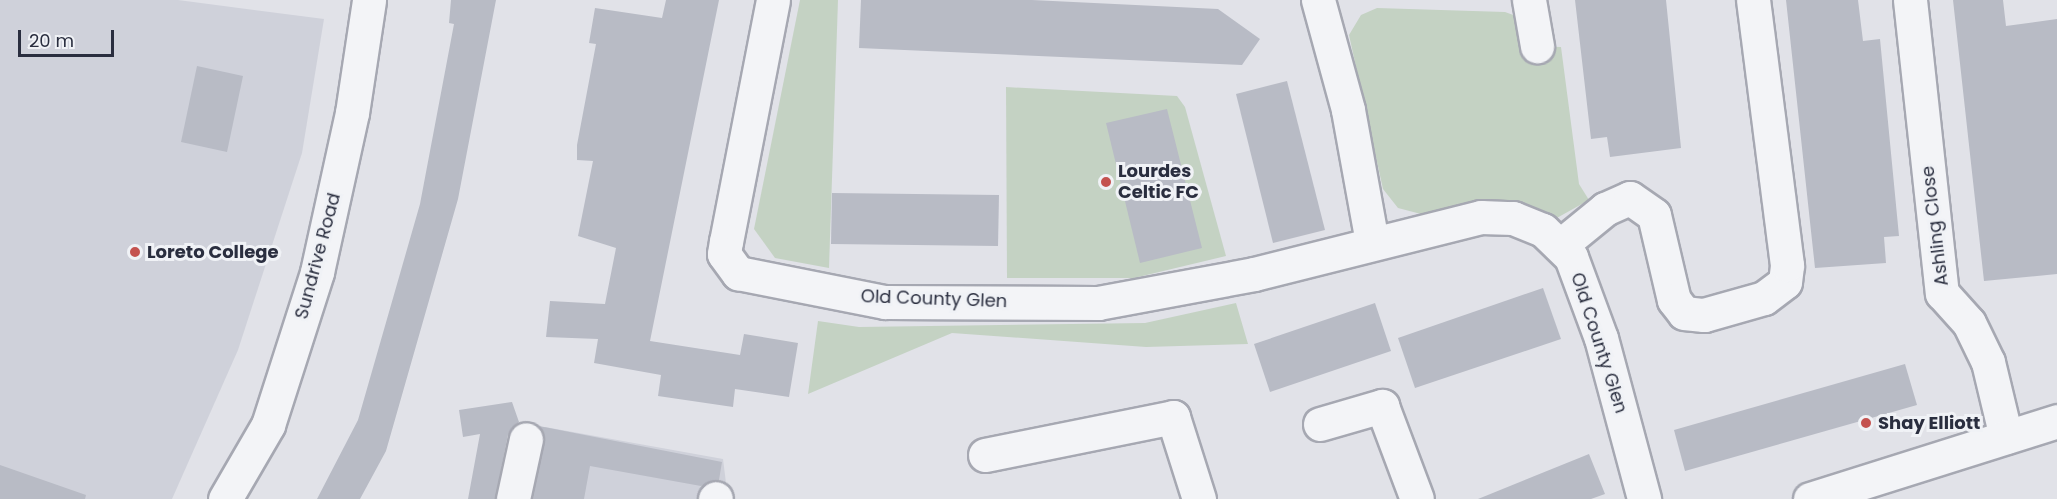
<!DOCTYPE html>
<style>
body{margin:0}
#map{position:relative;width:2057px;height:499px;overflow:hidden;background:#e1e2e8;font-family:Poppins,sans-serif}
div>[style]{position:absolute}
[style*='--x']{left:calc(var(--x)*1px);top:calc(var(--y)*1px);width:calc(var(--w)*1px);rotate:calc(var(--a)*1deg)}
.built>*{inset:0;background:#cfd1da}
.green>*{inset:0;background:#c4d2c3}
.building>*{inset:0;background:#b8bbc5}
.roads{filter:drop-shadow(2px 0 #a6a8b2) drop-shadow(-2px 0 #a6a8b2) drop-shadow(0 2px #a6a8b2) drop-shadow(0 -2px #a6a8b2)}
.minor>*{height:33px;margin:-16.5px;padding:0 16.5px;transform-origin:16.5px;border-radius:16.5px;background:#f3f4f7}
.dots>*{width:16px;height:16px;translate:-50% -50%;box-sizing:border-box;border:3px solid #f0f2f6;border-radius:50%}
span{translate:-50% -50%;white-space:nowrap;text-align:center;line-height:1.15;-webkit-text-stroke:6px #f0f2f6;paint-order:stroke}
.poi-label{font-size:18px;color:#2a2e3f;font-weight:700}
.left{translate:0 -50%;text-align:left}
.street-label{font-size:18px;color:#2a2e3f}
.scale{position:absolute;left:18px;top:30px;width:96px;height:27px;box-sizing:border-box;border:3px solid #2a2e3f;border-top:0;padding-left:8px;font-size:18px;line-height:21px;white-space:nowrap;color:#2a2e3f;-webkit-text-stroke:4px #f0f2f6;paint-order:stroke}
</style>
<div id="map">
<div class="built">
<i style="clip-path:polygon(0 0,178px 0,324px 19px,302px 153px,238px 350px,172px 499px,0 499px)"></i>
<i style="clip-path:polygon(545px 427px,723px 459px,728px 499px,531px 499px)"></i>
</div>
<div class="green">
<i style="clip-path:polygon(800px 0,838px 0,829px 268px,775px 258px,754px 229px)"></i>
<i style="clip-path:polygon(1377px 8px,1505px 12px,1516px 16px,1525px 46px,1561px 47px,1579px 184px,1589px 200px,1555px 219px,1531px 206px,1504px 201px,1421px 214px,1398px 208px,1383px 189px,1349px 35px,1361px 15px)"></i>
<i style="clip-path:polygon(1006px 87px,1177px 96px,1185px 107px,1226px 256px,1134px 278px,1007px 278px)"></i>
<i style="clip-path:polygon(1236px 303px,1248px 344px,1146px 347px,952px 333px,808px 394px,818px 321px,859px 327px,1145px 323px)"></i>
</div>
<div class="building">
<i style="clip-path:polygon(451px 0,496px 0,458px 199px,386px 451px,360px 499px,317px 499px,358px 420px,420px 204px,454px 24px,449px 23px)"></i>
<i style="clip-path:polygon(666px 0,719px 0,650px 341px,740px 355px,744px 334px,798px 343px,789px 397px,735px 389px,733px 407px,658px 396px,661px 375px,594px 363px,598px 339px,546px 337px,550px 301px,605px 304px,616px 248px,578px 236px,593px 161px,577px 160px,577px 145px,596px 44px,589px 43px,595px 8px,662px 18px)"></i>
<i style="clip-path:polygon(861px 0,1032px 0,1218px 9px,1260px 39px,1242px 65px,859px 48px)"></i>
<i style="clip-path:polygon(1575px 0,1666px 0,1681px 148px,1610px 157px,1607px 137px,1591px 139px)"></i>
<i style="clip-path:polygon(1786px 0,1858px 0,1863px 41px,1880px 39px,1899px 236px,1884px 237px,1886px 263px,1815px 268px)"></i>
<i style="clip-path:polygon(1953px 0,2003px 0,2006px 26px,2057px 19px,2057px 274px,1984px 281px)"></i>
<i style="clip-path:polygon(197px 66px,243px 76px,227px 152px,181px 142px)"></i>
<i style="clip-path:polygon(1287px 81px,1325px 230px,1273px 243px,1236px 94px)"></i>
<i style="clip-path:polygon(1167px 109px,1202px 248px,1140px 263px,1106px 123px)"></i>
<i style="clip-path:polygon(832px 193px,999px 195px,998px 246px,831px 244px)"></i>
<i style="clip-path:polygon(1543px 288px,1561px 339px,1415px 388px,1398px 338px)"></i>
<i style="clip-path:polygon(1375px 303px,1391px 351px,1270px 392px,1254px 344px)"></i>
<i style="clip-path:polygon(1905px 364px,1917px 405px,1685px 471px,1674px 430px)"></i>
<i style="clip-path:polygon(512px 402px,519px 422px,508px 435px,495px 499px,468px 499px,480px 434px,463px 437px,459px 410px)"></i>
<i style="clip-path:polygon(539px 426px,722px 462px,719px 480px,701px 486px,590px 466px,584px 499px,532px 499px,544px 442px)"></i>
<i style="clip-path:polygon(1589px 454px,1605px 494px,1591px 499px,1478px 499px)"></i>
<i style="clip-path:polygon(0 465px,86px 495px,85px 499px,0 499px)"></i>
</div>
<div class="roads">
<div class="minor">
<i style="--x:773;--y:0;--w:246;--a:101"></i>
<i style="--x:726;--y:241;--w:13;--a:99"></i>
<i style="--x:724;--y:254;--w:24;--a:54"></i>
<i style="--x:738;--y:273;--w:150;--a:11.2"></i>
<i style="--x:885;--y:302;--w:213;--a:0.3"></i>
<i style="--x:1098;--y:303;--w:159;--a:-10.5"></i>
<i style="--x:1254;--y:274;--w:234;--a:-14.1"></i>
<i style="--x:1481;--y:217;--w:32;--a:2"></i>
<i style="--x:1513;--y:218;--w:32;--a:22"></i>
<i style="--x:1543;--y:230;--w:39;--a:44"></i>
<i style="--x:1571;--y:257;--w:86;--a:69.7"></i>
<i style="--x:1601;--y:338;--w:167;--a:75"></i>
<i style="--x:1318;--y:0;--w:114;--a:74.7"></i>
<i style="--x:1348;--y:110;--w:134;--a:79.7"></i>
<i style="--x:1529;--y:0;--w:47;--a:80.1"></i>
<i style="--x:1910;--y:0;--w:295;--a:83.8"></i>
<i style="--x:1942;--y:293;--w:40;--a:48"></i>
<i style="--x:1969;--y:323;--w:43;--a:64"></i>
<i style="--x:1988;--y:362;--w:77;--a:76.5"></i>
<i style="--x:1561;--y:245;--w:57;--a:-39.3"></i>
<i style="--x:1605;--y:209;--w:27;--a:-24"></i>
<i style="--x:1630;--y:198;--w:29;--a:35"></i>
<i style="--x:1654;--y:215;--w:87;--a:76.8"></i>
<i style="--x:1674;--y:300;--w:16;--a:52"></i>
<i style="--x:1684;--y:313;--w:20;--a:6"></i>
<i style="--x:1704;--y:315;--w:62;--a:-15.8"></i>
<i style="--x:1764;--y:298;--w:26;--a:-37"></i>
<i style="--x:1785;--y:282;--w:17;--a:-83"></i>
<i style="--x:1787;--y:265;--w:267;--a:-97.3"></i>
<i style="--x:1320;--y:424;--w:65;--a:-16.2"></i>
<i style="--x:1382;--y:406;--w:99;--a:69.4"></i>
<i style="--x:985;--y:455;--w:192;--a:-11.4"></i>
<i style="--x:1173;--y:417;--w:86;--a:72.4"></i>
<i style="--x:225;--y:499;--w:86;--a:-59.8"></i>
<i style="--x:268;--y:425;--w:161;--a:-72.2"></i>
<i style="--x:317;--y:272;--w:163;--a:-77.6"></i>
<i style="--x:352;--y:113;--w:114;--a:-81.4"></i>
<i style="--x:513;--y:499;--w:61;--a:-77.8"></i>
<i style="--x:715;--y:499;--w:1;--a:-45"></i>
<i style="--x:1810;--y:499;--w:259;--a:-17.5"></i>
</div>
</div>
<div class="dots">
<i style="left:1106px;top:182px;background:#c4524f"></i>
<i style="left:135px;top:252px;background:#c4524f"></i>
<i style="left:1866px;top:423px;background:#c4524f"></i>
</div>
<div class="poi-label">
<span class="left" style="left:1118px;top:182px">Lourdes<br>Celtic FC</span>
<span class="left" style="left:147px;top:252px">Loreto College</span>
<span class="left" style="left:1878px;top:423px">Shay Elliott</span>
</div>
<div class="street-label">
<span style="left:1935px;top:226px;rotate:-97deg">Ashling Close</span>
<span style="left:318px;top:256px;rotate:-75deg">Sundrive Road</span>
<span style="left:934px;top:299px;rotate:2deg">Old County Glen</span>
<span style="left:1599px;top:343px;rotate:72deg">Old County Glen</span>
</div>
<div class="scale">20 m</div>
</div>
